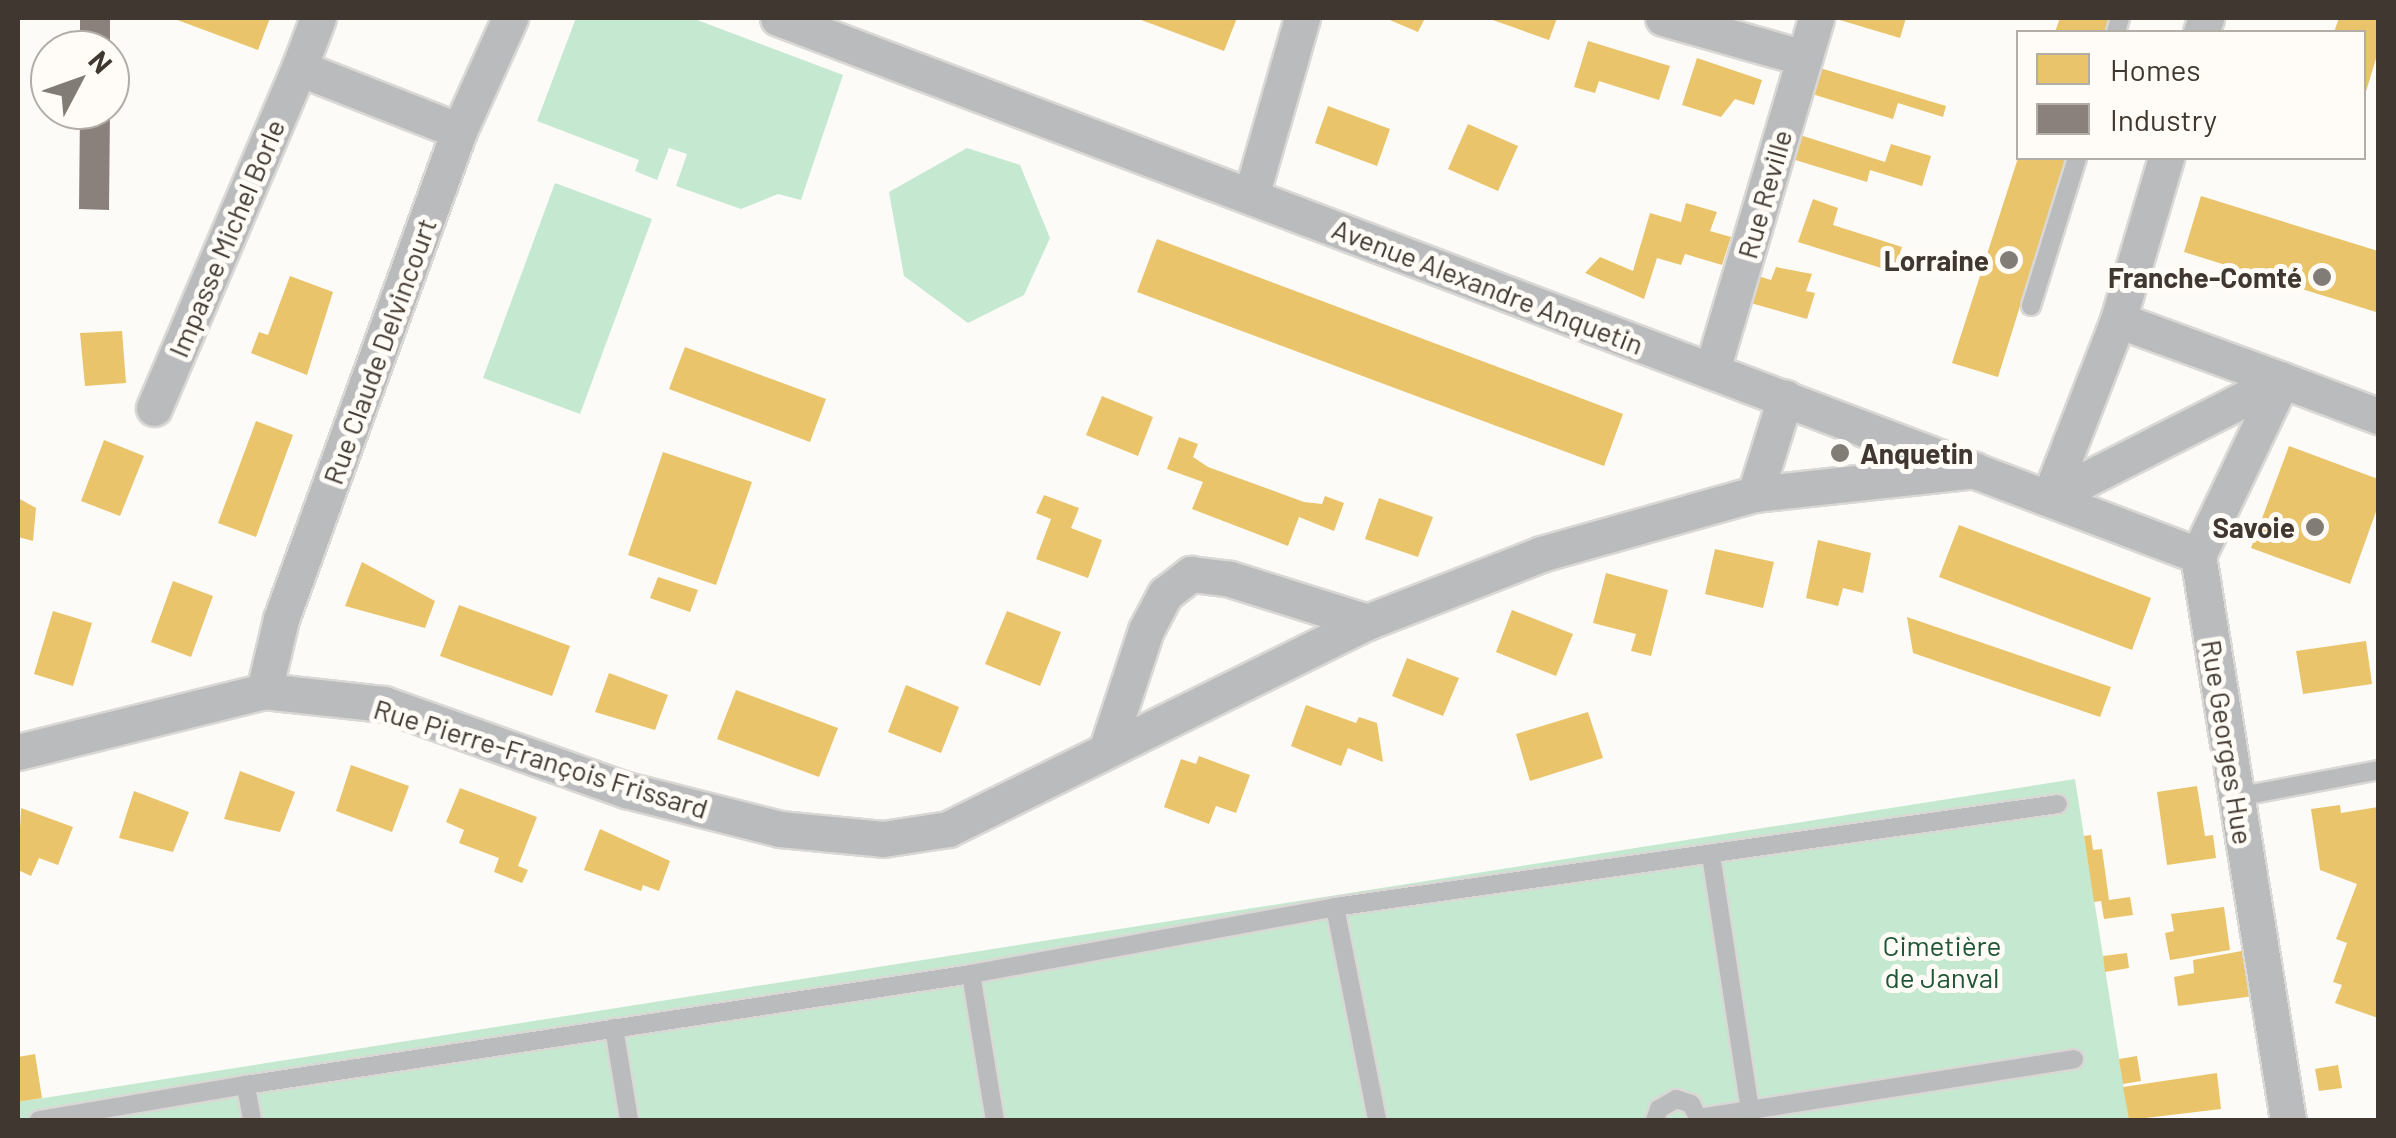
<!DOCTYPE html>
<meta charset="utf-8">
<style>
body{margin:0}
#map{position:relative;width:2396px;height:1138px;overflow:hidden;background:#fdfbf8;font-family:Barlow,sans-serif}
div>[style]{position:absolute}
[style*='--x']{left:calc(var(--x)*1px);top:calc(var(--y)*1px);width:calc(var(--w)*1px);rotate:calc(var(--a)*1deg)}
.green>*{inset:0;background:#c4e9d0}
.homes>*{inset:0;background:#e9c46a}
.industry>*{inset:0;background:#8a817c}
.roads{filter:drop-shadow(2px 0 #dad8d5) drop-shadow(-2px 0 #dad8d5) drop-shadow(0 2px #dad8d5) drop-shadow(0 -2px #dad8d5)}
.lane>*{height:18px;margin:-9px;padding:0 9px;transform-origin:9px;border-radius:9px;background:#b9bbbc}
.street>*{height:35px;margin:-17.5px;padding:0 17.5px;transform-origin:17.5px;border-radius:17.5px;background:#b9bbbc}
.dots>*{width:28px;height:28px;translate:-50% -50%;box-sizing:border-box;border:5px solid #fffbf6;border-radius:50%}
span{translate:-50% -50%;white-space:nowrap;text-align:center;line-height:1.15;-webkit-text-stroke:10px #fffbf6;paint-order:stroke}
.street-label{font-size:28px;color:#403830}
.poi-label{font-size:28px;color:#403830;font-weight:700}
.right{translate:-100% -50%;text-align:right}
.left{translate:0 -50%;text-align:left}
.park-label{font-size:28px;color:#1f5638}
.frame{position:absolute;inset:0;border:20px solid #403830;pointer-events:none}
.legend{position:absolute;left:2016px;top:30px;width:350px;height:130px;box-sizing:border-box;background:#fffbf6;border:2px solid #b3ada7;margin:0;padding:12px 18px;list-style:none;font-size:30px;color:#403830}
.legend li{display:flex;align-items:center;gap:20px;height:50px}
.legend b{width:50px;border:2px solid #b3ada7}
.north{position:absolute;left:30px;top:30px;width:100px;height:100px;box-sizing:border-box;background:#fffbf6;border:2px solid #b3ada7;border-radius:50%;rotate:49deg;font-size:28px;font-weight:700;line-height:40px;text-align:center;color:#403830}
.north::after{content:'';display:block;margin:auto;width:35px;height:45px;background:#827c76;clip-path:polygon(50% 0,100% 100%,50% 72%,0 100%)}
</style>
<div id="map">
<div class="green">
<i style="clip-path:polygon(576px 18px,692px 18px,843px 75px,801px 200px,778px 194px,741px 209px,676px 186px,687px 154px,669px 148px,657px 180px,635px 171px,639px 160px,537px 121px)"></i>
<i style="clip-path:polygon(967px 148px,1020px 165px,1050px 238px,1024px 295px,968px 323px,904px 276px,889px 192px)"></i>
<i style="clip-path:polygon(555px 183px,652px 219px,580px 414px,483px 378px)"></i>
<i style="clip-path:polygon(2075px 779px,2129px 1120px,18px 1120px,18px 1102px)"></i>
</div>
<div class="homes">
<i style="clip-path:polygon(172px 18px,270px 18px,258px 50px)"></i>
<i style="clip-path:polygon(1136px 18px,1237px 18px,1224px 51px)"></i>
<i style="clip-path:polygon(1385px 18px,1425px 18px,1418px 32px)"></i>
<i style="clip-path:polygon(1487px 18px,1557px 18px,1549px 40px)"></i>
<i style="clip-path:polygon(1833px 18px,1906px 18px,1900px 38px)"></i>
<i style="clip-path:polygon(2060px 18px,2110px 18px,2106px 32px,2055px 32px)"></i>
<i style="clip-path:polygon(2339px 18px,2378px 18px,2378px 52px,2364px 98px,2364px 32px,2334px 32px)"></i>
<i style="clip-path:polygon(1588px 41px,1670px 66px,1659px 100px,1599px 81px,1595px 93px,1574px 87px)"></i>
<i style="clip-path:polygon(1697px 58px,1762px 80px,1754px 105px,1735px 99px,1721px 117px,1682px 105px)"></i>
<i style="clip-path:polygon(1820px 68px,1946px 106px,1943px 117px,1898px 103px,1893px 119px,1812px 94px)"></i>
<i style="clip-path:polygon(1328px 106px,1390px 129px,1377px 166px,1315px 143px)"></i>
<i style="clip-path:polygon(1468px 124px,1518px 146px,1498px 191px,1448px 169px)"></i>
<i style="clip-path:polygon(1800px 135px,1885px 162px,1891px 144px,1931px 156px,1922px 186px,1870px 170px,1867px 182px,1792px 159px)"></i>
<i style="clip-path:polygon(2018px 158px,2066px 158px,1998px 377px,1952px 363px)"></i>
<i style="clip-path:polygon(2201px 196px,2378px 251px,2376px 312px,2184px 252px)"></i>
<i style="clip-path:polygon(1813px 199px,1838px 208px,1833px 225px,1902px 247px,1894px 272px,1798px 242px)"></i>
<i style="clip-path:polygon(1686px 203px,1717px 212px,1710px 231px,1731px 237px,1722px 265px,1685px 254px,1681px 265px,1657px 258px,1644px 299px,1585px 273px,1600px 257px,1633px 271px,1650px 213px,1681px 222px)"></i>
<i style="clip-path:polygon(1157px 239px,1623px 414px,1604px 466px,1137px 292px)"></i>
<i style="clip-path:polygon(1776px 267px,1812px 274px,1806px 291px,1815px 293px,1807px 319px,1747px 302px,1755px 275px,1771px 280px)"></i>
<i style="clip-path:polygon(290px 276px,333px 292px,307px 375px,251px 353px,259px 332px,268px 335px)"></i>
<i style="clip-path:polygon(122px 331px,126px 383px,85px 386px,80px 333px)"></i>
<i style="clip-path:polygon(685px 347px,826px 399px,810px 442px,669px 389px)"></i>
<i style="clip-path:polygon(1102px 396px,1153px 417px,1138px 456px,1086px 435px)"></i>
<i style="clip-path:polygon(256px 421px,293px 435px,256px 537px,218px 523px)"></i>
<i style="clip-path:polygon(1179px 437px,1198px 444px,1193px 457px,1208px 467px,1304px 502px,1322px 504px,1325px 496px,1344px 503px,1334px 531px,1299px 517px,1288px 546px,1192px 509px,1203px 482px,1167px 469px)"></i>
<i style="clip-path:polygon(104px 440px,144px 456px,120px 516px,81px 501px)"></i>
<i style="clip-path:polygon(2289px 446px,2378px 479px,2378px 506px,2350px 584px,2251px 548px)"></i>
<i style="clip-path:polygon(663px 452px,752px 482px,716px 585px,628px 555px)"></i>
<i style="clip-path:polygon(1044px 495px,1079px 508px,1071px 528px,1102px 540px,1088px 578px,1036px 559px,1051px 519px,1036px 513px)"></i>
<i style="clip-path:polygon(18px 498px,36px 508px,33px 541px,18px 537px)"></i>
<i style="clip-path:polygon(1379px 498px,1433px 517px,1418px 557px,1365px 539px)"></i>
<i style="clip-path:polygon(1959px 525px,2151px 598px,2132px 650px,1939px 577px)"></i>
<i style="clip-path:polygon(1818px 540px,1871px 553px,1863px 593px,1843px 588px,1838px 606px,1806px 598px)"></i>
<i style="clip-path:polygon(1715px 549px,1774px 562px,1763px 608px,1705px 594px)"></i>
<i style="clip-path:polygon(362px 562px,435px 601px,425px 628px,345px 606px)"></i>
<i style="clip-path:polygon(1606px 573px,1668px 590px,1651px 656px,1631px 651px,1636px 634px,1593px 623px)"></i>
<i style="clip-path:polygon(658px 577px,698px 590px,690px 612px,650px 598px)"></i>
<i style="clip-path:polygon(173px 581px,213px 596px,191px 657px,151px 642px)"></i>
<i style="clip-path:polygon(459px 605px,570px 646px,552px 696px,440px 656px)"></i>
<i style="clip-path:polygon(1512px 610px,1573px 634px,1556px 676px,1496px 652px)"></i>
<i style="clip-path:polygon(53px 611px,92px 623px,73px 686px,34px 674px)"></i>
<i style="clip-path:polygon(1007px 611px,1061px 632px,1040px 686px,985px 664px)"></i>
<i style="clip-path:polygon(1907px 617px,2111px 687px,2100px 717px,1913px 653px)"></i>
<i style="clip-path:polygon(2366px 641px,2372px 684px,2303px 694px,2296px 651px)"></i>
<i style="clip-path:polygon(1407px 658px,1459px 678px,1443px 716px,1392px 696px)"></i>
<i style="clip-path:polygon(609px 673px,668px 695px,655px 730px,595px 712px)"></i>
<i style="clip-path:polygon(906px 685px,959px 707px,941px 753px,888px 732px)"></i>
<i style="clip-path:polygon(736px 690px,838px 728px,819px 777px,717px 739px)"></i>
<i style="clip-path:polygon(1306px 705px,1356px 723px,1359px 717px,1377px 723px,1383px 762px,1348px 748px,1341px 766px,1291px 746px)"></i>
<i style="clip-path:polygon(1588px 712px,1603px 758px,1530px 781px,1516px 734px)"></i>
<i style="clip-path:polygon(1199px 756px,1250px 775px,1236px 813px,1216px 806px,1209px 824px,1164px 807px,1181px 759px,1196px 764px)"></i>
<i style="clip-path:polygon(351px 765px,409px 786px,392px 832px,336px 811px)"></i>
<i style="clip-path:polygon(240px 771px,295px 792px,280px 832px,224px 819px)"></i>
<i style="clip-path:polygon(2197px 786px,2205px 836px,2213px 835px,2216px 858px,2167px 865px,2157px 792px)"></i>
<i style="clip-path:polygon(460px 788px,537px 817px,518px 866px,528px 870px,522px 883px,494px 872px,499px 858px,459px 843px,464px 830px,446px 822px)"></i>
<i style="clip-path:polygon(134px 791px,189px 812px,173px 852px,119px 838px)"></i>
<i style="clip-path:polygon(2340px 805px,2341px 813px,2378px 807px,2378px 1018px,2335px 1003px,2342px 985px,2333px 982px,2347px 943px,2336px 939px,2357px 884px,2320px 870px,2311px 809px)"></i>
<i style="clip-path:polygon(21px 808px,73px 827px,58px 865px,39px 858px,31px 876px,18px 870px)"></i>
<i style="clip-path:polygon(600px 829px,670px 861px,659px 891px,643px 885px,641px 891px,584px 870px)"></i>
<i style="clip-path:polygon(2091px 835px,2093px 850px,2102px 849px,2109px 900px,2130px 897px,2133px 915px,2104px 919px,2101px 901px,2094px 902px,2084px 836px)"></i>
<i style="clip-path:polygon(2224px 907px,2230px 950px,2170px 960px,2165px 933px,2174px 931px,2171px 914px)"></i>
<i style="clip-path:polygon(2247px 950px,2254px 996px,2178px 1006px,2174px 977px,2194px 973px,2193px 960px)"></i>
<i style="clip-path:polygon(2127px 953px,2129px 968px,2105px 972px,2103px 956px)"></i>
<i style="clip-path:polygon(35px 1054px,42px 1098px,18px 1102px,18px 1057px)"></i>
<i style="clip-path:polygon(2137px 1056px,2141px 1081px,2123px 1084px,2119px 1059px)"></i>
<i style="clip-path:polygon(2338px 1065px,2342px 1088px,2319px 1091px,2315px 1069px)"></i>
<i style="clip-path:polygon(2217px 1073px,2221px 1109px,2129px 1120px,2123px 1087px)"></i>
</div>
<div class="industry">
<i style="clip-path:polygon(80px 18px,110px 18px,110px 50px,80px 50px)"></i>
<i style="clip-path:polygon(80px 110px,110px 110px,109px 210px,79px 209px)"></i>
</div>
<div class="roads">
<div class="lane">
<i style="--x:2116;--y:32;--w:15;--a:-74"></i>
<i style="--x:2031;--y:306;--w:155;--a:-72.7"></i>
<i style="--x:2237;--y:797;--w:144;--a:-10.8"></i>
<i style="--x:1335;--y:907;--w:217;--a:78.8"></i>
<i style="--x:971;--y:974;--w:148;--a:80.7"></i>
<i style="--x:614;--y:1028;--w:93;--a:80.7"></i>
<i style="--x:1699;--y:1118;--w:52;--a:-8.9"></i>
<i style="--x:1750;--y:1110;--w:258;--a:-98.7"></i>
<i style="--x:39;--y:1120;--w:210;--a:-9.6"></i>
<i style="--x:252;--y:1120;--w:36;--a:-100"></i>
<i style="--x:246;--y:1085;--w:733;--a:-8.7"></i>
<i style="--x:971;--y:974;--w:370;--a:-10.4"></i>
<i style="--x:1335;--y:907;--w:730;--a:-8.11"></i>
<i style="--x:1655;--y:1120;--w:12;--a:-70"></i>
<i style="--x:1659;--y:1109;--w:20;--a:-30"></i>
<i style="--x:1676;--y:1099;--w:16;--a:18"></i>
<i style="--x:1691;--y:1104;--w:18;--a:63"></i>
<i style="--x:1752;--y:1120;--w:10;--a:-101"></i>
<i style="--x:1750;--y:1110;--w:328;--a:-8.9"></i>
</div>
<div class="street">
<i style="--x:318;--y:18;--w:53;--a:110.8"></i>
<i style="--x:299;--y:68;--w:172;--a:21.5"></i>
<i style="--x:778;--y:18;--w:1518;--a:20.72"></i>
<i style="--x:1663;--y:18;--w:147;--a:15.8"></i>
<i style="--x:2201;--y:32;--w:15;--a:-70"></i>
<i style="--x:1251;--y:196;--w:185;--a:-74"></i>
<i style="--x:2118;--y:320;--w:175;--a:20.1"></i>
<i style="--x:2282;--y:380;--w:194;--a:115.6"></i>
<i style="--x:2198;--y:555;--w:572;--a:80.95"></i>
<i style="--x:1712;--y:370;--w:367;--a:-73.5"></i>
<i style="--x:154;--y:408;--w:370;--a:-66.9"></i>
<i style="--x:1755;--y:494;--w:101;--a:-72.6"></i>
<i style="--x:2049;--y:498;--w:261;--a:-26.9"></i>
<i style="--x:2282;--y:380;--w:103;--a:20.6"></i>
<i style="--x:2049;--y:498;--w:191;--a:-68.8"></i>
<i style="--x:2118;--y:320;--w:169;--a:-73.5"></i>
<i style="--x:264;--y:691;--w:74;--a:-76.7"></i>
<i style="--x:281;--y:619;--w:519;--a:-69.96"></i>
<i style="--x:459;--y:131;--w:124;--a:-65.7"></i>
<i style="--x:1108;--y:745;--w:121;--a:-71.7"></i>
<i style="--x:1146;--y:630;--w:41;--a:-62.2"></i>
<i style="--x:1165;--y:594;--w:33;--a:-38"></i>
<i style="--x:1191;--y:574;--w:39;--a:7"></i>
<i style="--x:1230;--y:579;--w:144;--a:17.4"></i>
<i style="--x:18;--y:752;--w:253;--a:-13.9"></i>
<i style="--x:264;--y:691;--w:121;--a:6.2"></i>
<i style="--x:384;--y:704;--w:257;--a:19.6"></i>
<i style="--x:626;--y:790;--w:159;--a:14.2"></i>
<i style="--x:780;--y:829;--w:103;--a:5.5"></i>
<i style="--x:883;--y:839;--w:66;--a:-8.7"></i>
<i style="--x:948;--y:829;--w:467;--a:-26.3"></i>
<i style="--x:1367;--y:622;--w:187;--a:-21.3"></i>
<i style="--x:1541;--y:554;--w:222;--a:-15.7"></i>
<i style="--x:1755;--y:494;--w:221;--a:-6.2"></i>
</div>
</div>
<div class="dots">
<i style="left:2009px;top:260px;background:#827c76"></i>
<i style="left:2322px;top:277px;background:#827c76"></i>
<i style="left:1840px;top:453px;background:#827c76"></i>
<i style="left:2315px;top:527px;background:#827c76"></i>
</div>
<div class="street-label">
<span style="left:1764px;top:194px;rotate:-74deg">Rue Reville</span>
<span style="left:226px;top:238px;rotate:-67deg">Impasse Michel Borle</span>
<span style="left:1488px;top:286px;rotate:21deg">Avenue Alexandre Anquetin</span>
<span style="left:379px;top:351px;rotate:-70deg">Rue Claude Delvincourt</span>
<span style="left:2228px;top:742px;rotate:81deg">Rue Georges Hue</span>
<span style="left:541px;top:758px;rotate:17deg">Rue Pierre-François Frissard</span>
</div>
<div class="poi-label">
<span class="right" style="left:1989px;top:260px">Lorraine</span>
<span class="right" style="left:2302px;top:277px">Franche-Comté</span>
<span class="left" style="left:1860px;top:453px">Anquetin</span>
<span class="right" style="left:2295px;top:527px">Savoie</span>
</div>
<div class="park-label">
<span style="left:1942px;top:961px">Cimetière<br>de Janval</span>
</div>
<div class="frame"></div>
<ul class="legend">
<li><b style="height:28px;background:#e9c46a"></b>Homes</li>
<li><b style="height:28px;background:#8a817c"></b>Industry</li>
</ul>
<div class="north">N</div>
</div>
